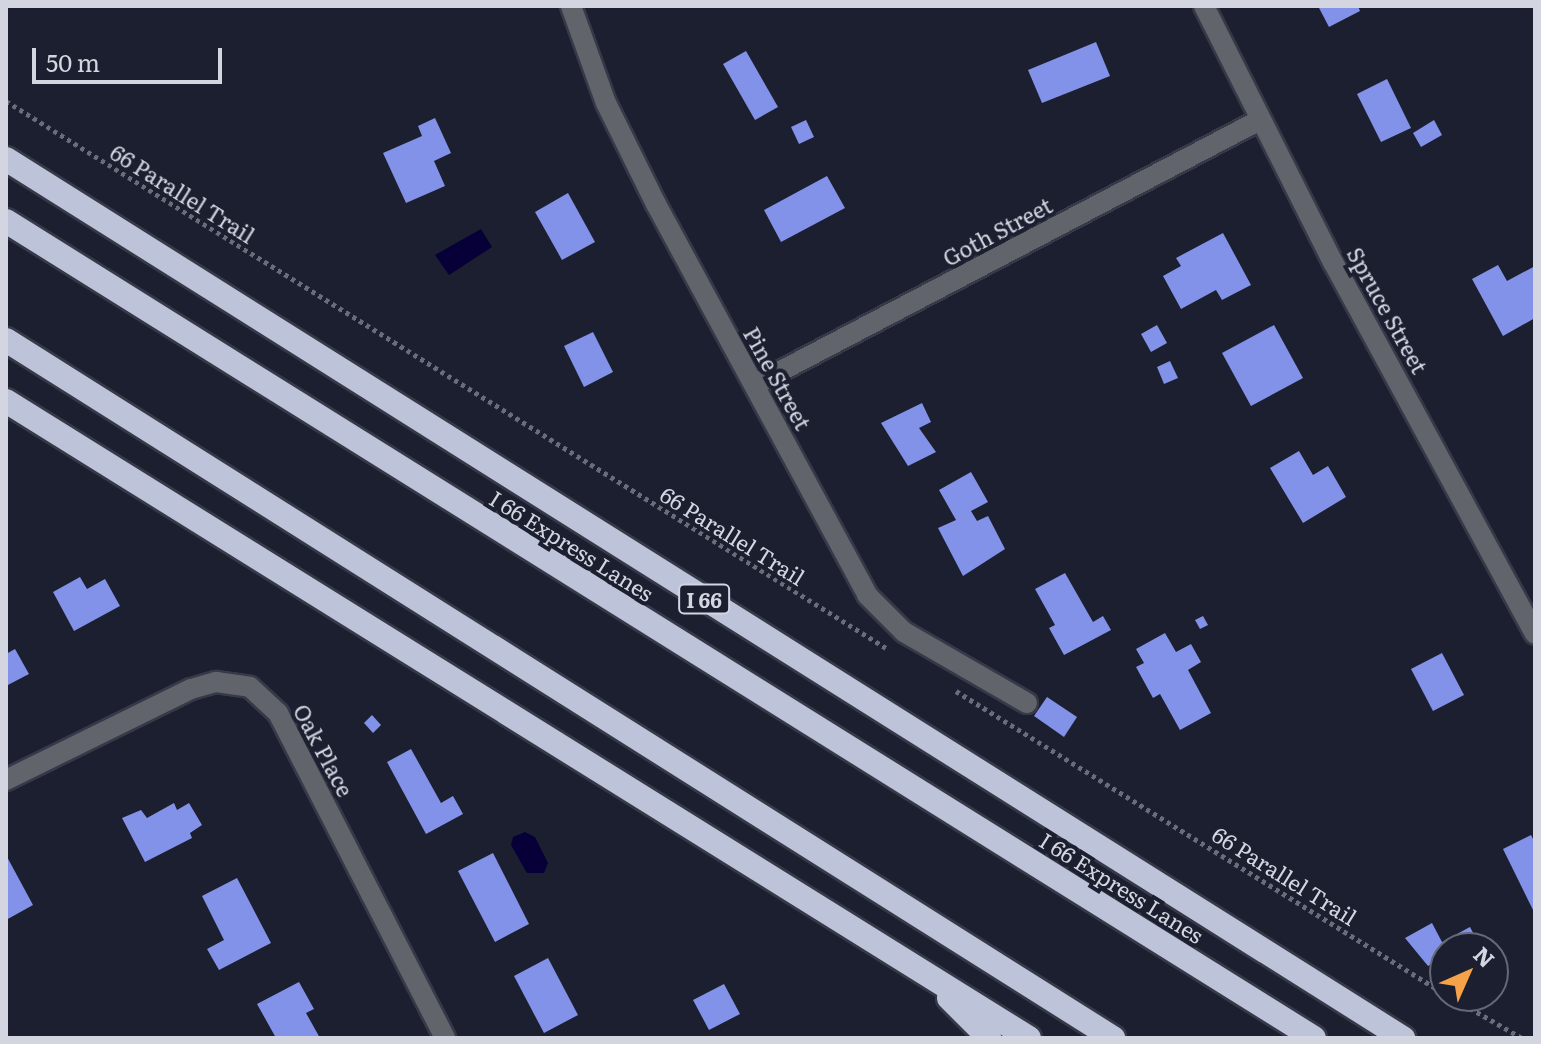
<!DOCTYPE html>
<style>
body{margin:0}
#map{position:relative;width:1541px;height:1044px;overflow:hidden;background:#1c1f2f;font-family:Literata,serif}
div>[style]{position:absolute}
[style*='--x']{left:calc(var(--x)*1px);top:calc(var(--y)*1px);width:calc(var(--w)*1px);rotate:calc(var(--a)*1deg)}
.water>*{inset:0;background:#070038}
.building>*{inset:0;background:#8292e8}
.path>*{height:5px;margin-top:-2.5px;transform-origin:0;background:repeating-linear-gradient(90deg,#696c7a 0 4px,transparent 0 8px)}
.roads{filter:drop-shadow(2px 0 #363948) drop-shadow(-2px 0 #363948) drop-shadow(0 2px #363948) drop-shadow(0 -2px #363948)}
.minor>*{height:20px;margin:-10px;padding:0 10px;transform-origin:10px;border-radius:10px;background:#62646c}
.highway>*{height:24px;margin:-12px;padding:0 12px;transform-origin:12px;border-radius:12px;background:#bdc3d9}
span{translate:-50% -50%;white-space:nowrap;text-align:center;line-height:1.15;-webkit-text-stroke:8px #1c1f2f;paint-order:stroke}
.shield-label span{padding:2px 6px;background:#1c1f2f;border:2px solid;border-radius:6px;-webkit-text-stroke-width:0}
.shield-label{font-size:20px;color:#d3d6e1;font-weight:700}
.street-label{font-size:22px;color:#d3d6e1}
.frame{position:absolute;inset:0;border:8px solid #d3d6e1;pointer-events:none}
.north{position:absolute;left:1429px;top:932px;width:80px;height:80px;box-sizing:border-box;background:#1c1f2f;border:2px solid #656876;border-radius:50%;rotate:45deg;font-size:22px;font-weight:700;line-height:32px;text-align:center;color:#d3d6e1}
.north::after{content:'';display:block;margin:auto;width:28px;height:36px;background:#f6a248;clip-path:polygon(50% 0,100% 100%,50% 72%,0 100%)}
.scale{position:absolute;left:32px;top:48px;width:190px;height:36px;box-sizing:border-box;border:4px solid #d3d6e1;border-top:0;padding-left:10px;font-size:24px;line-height:28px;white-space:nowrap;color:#d3d6e1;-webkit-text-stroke:6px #1c1f2f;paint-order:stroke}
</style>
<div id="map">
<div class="water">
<i style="clip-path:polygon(481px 229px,492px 247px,449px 275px,435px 255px)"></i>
<i style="clip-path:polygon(525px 832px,535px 837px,548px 863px,544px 873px,527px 873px,511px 845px,513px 837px)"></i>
</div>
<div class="building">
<i style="clip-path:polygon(1318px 6px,1358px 6px,1360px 11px,1329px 27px)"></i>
<i style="clip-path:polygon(1096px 42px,1110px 76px,1042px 103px,1028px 70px)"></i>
<i style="clip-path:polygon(746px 51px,778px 107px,755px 120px,723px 64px)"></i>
<i style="clip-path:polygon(1387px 79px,1411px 128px,1381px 142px,1357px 94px)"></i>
<i style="clip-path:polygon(435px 118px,451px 153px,434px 161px,445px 186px,406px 203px,383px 153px,422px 136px,418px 126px)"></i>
<i style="clip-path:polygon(806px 120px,814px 137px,799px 144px,791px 127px)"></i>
<i style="clip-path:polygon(1434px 120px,1442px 135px,1421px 147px,1413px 133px)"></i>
<i style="clip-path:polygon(827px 176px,845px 208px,781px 242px,764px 210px)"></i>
<i style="clip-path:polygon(568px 193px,595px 242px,562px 260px,535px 212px)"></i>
<i style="clip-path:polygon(1223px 233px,1251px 285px,1222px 300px,1216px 290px,1181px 309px,1163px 276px,1181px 266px,1176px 258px)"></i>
<i style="clip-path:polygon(1498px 265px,1507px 281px,1535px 266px,1535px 318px,1503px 336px,1472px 279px)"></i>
<i style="clip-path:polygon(1157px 325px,1167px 343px,1151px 352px,1141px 334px)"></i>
<i style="clip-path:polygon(1274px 325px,1303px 378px,1251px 406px,1222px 353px)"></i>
<i style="clip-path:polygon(593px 332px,613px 372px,584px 387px,564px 346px)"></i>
<i style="clip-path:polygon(1170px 361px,1178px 378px,1164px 384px,1157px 367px)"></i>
<i style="clip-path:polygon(922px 403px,931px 422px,919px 428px,936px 452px,908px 466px,881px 423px)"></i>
<i style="clip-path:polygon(1299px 451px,1313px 475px,1328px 466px,1346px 497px,1303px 523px,1270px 468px)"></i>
<i style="clip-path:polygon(971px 472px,988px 502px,971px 511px,977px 521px,988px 516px,1005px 549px,963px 576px,938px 528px,956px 520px,939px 490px)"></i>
<i style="clip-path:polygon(1065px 573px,1093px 622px,1103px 616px,1111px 630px,1064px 655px,1049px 628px,1055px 625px,1035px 589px)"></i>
<i style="clip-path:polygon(80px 577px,87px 589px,105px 579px,120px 606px,74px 631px,53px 592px)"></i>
<i style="clip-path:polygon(1203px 616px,1208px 625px,1200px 629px,1195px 620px)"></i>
<i style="clip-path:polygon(1165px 633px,1176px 652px,1191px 644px,1201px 662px,1188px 670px,1211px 713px,1180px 730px,1160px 694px,1153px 698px,1136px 667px,1144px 663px,1136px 649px)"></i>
<i style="clip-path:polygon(15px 649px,29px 674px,6px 686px,6px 654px)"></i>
<i style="clip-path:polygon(1442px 653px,1464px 695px,1433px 711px,1411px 669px)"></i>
<i style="clip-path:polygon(1047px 697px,1077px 717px,1064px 737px,1034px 716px)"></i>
<i style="clip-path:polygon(372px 715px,381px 725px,373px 733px,364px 723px)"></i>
<i style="clip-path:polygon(411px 749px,441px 803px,453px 796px,463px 814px,426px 834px,387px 762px)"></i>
<i style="clip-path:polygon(174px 803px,177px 810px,189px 803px,202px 825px,190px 833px,192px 838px,145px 862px,122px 818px,141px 810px,147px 818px)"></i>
<i style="clip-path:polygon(1531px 835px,1535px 843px,1535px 914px,1503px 849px)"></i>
<i style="clip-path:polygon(493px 853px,529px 924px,495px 942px,458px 871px)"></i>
<i style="clip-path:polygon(6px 855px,33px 905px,6px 920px)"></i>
<i style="clip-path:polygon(237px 878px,271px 943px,219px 970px,207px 949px,224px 940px,202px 896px)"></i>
<i style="clip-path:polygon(1432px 923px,1442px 942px,1470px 927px,1481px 948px,1445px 948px,1445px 957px,1428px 966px,1405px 938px)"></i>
<i style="clip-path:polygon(548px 958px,578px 1015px,544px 1033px,514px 976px)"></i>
<i style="clip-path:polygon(299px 982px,314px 1009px,306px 1013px,320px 1038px,276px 1038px,257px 1004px)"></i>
<i style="clip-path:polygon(724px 984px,740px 1014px,709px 1030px,693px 1000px)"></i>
</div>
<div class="path">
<i style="--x:6;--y:101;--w:1036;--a:31.86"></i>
<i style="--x:956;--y:691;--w:575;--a:31.78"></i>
<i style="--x:1449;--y:996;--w:84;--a:29.9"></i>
</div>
<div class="roads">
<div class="minor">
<i style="--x:571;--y:6;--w:103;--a:70.2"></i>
<i style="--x:606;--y:103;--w:113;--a:63.7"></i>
<i style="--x:656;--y:204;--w:444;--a:61.6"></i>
<i style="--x:867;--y:595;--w:52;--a:45"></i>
<i style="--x:904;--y:632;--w:142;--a:30"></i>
<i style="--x:1204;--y:6;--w:287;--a:63.3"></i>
<i style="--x:1333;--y:262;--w:423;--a:61.5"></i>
<i style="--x:756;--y:384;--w:569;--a:-27.65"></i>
<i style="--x:6;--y:780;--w:206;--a:-26.2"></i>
<i style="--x:191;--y:689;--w:26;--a:-16"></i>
<i style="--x:216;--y:682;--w:34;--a:8"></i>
<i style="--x:250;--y:687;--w:38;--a:43"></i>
<i style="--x:278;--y:713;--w:365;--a:62.8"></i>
</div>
<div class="highway">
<i style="--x:6;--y:159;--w:1651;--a:32.18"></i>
<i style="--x:6;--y:221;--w:1542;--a:31.99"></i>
<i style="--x:6;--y:340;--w:1309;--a:32.23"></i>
<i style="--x:6;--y:401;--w:1205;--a:31.91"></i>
<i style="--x:949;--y:998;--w:57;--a:45"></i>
</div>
</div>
<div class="shield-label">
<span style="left:704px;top:599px">I 66</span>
</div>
<div class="street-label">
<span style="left:183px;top:193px;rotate:32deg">66 Parallel Trail</span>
<span style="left:997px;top:231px;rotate:-28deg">Goth Street</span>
<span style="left:1388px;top:310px;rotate:61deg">Spruce Street</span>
<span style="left:778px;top:378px;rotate:61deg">Pine Street</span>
<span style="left:733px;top:535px;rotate:32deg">66 Parallel Trail</span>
<span style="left:572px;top:545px;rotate:32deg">I 66 Express Lanes</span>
<span style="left:324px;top:750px;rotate:62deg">Oak Place</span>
<span style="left:1285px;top:875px;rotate:32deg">66 Parallel Trail</span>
<span style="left:1122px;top:887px;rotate:32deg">I 66 Express Lanes</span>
</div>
<div class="frame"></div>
<div class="north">N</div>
<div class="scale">50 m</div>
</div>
